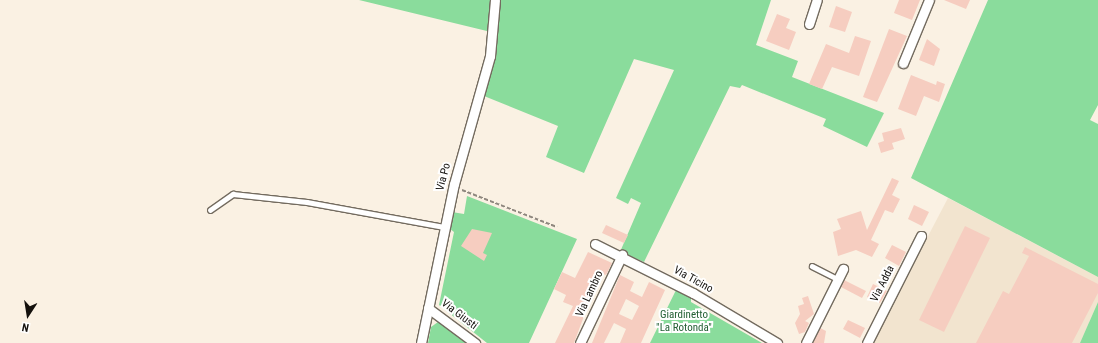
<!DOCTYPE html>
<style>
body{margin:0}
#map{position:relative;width:1098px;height:343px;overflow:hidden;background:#faf1e3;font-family:"Roboto Condensed",sans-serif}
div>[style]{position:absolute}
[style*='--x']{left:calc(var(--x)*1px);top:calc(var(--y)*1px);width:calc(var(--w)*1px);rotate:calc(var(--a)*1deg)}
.built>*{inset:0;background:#f2e4cf}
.green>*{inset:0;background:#8adc9c}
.building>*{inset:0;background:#f6cdc0}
.path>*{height:1.5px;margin-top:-0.75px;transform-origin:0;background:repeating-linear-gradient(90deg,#8f887f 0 4px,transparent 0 6px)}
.roads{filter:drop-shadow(1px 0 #736b5f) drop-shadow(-1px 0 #736b5f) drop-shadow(0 1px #736b5f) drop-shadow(0 -1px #736b5f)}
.lane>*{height:4.5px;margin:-2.25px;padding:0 2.25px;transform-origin:2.25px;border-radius:2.25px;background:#fff}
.street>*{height:9px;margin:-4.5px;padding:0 4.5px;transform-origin:4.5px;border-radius:4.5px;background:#fff}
span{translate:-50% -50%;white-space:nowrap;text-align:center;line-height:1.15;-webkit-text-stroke:4px #fff;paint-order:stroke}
.street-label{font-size:11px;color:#14110d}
.park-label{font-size:11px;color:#246035}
.north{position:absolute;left:8px;top:295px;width:40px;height:40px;-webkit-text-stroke:3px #fff;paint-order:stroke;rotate:192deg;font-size:11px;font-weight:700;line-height:16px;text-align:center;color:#14110d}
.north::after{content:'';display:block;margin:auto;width:14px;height:18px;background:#14110d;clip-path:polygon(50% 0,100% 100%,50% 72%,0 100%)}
</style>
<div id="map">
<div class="built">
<i style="clip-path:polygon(948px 198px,1098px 277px,1098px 302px,1080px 343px,872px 343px)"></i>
</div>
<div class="green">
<i style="clip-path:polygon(359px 0,771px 0,756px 45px,798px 61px,792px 77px,884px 113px,867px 147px,823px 126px,826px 119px,742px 85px,740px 88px,730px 86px,644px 262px,620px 252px,641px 203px,631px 198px,628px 204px,616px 198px,674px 70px,634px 59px,584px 173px,546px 157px,558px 126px,484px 96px,499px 21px,493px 19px,491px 32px)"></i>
<i style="clip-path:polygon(988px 0,1098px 0,1098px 105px,1090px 120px,1098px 124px,1098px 277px,911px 178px)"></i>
<i style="clip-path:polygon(467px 196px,577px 239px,529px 343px,487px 343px,439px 305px,454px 232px,450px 229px,452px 212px,464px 214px)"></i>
<i style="clip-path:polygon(677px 288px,691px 297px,691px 302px,762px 343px,650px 343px)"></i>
<i style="clip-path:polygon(1098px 302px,1098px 343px,1080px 343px)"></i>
<i style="clip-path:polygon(438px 322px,445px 325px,466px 343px,428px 343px,431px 327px)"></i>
</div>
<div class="building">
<i style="clip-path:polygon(899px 0,920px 0,912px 20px,894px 13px)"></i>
<i style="clip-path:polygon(944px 0,970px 0,966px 9px)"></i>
<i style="clip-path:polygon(836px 6px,852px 12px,845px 32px,829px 27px)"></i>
<i style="clip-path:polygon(777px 14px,790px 19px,786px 28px,796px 32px,789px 50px,766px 41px)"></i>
<i style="clip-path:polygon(889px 29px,907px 36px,877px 102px,863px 97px)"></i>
<i style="clip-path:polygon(855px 36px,871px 41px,859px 76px,832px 67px,822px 89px,809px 84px,826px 44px,849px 53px)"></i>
<i style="clip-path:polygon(927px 39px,940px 49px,934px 66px,919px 60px)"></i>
<i style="clip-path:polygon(911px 75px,936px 85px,937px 81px,945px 84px,939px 102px,924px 96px,916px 116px,898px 109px)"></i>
<i style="clip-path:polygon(901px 128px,905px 139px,892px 143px,894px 149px,881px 153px,878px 143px,884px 141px,882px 133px)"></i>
<i style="clip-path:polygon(892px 178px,899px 181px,892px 195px,900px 199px,893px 213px,885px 210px,871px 240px,879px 244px,872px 257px,856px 250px,838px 256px,833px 232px,841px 229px,837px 219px,861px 211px,867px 230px)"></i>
<i style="clip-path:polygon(914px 205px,929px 212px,922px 226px,908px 219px)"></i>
<i style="clip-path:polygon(606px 225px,628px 235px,624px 243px,602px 233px)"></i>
<i style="clip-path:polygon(965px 226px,990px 238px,944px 332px,919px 320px)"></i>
<i style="clip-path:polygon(472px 229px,492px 233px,483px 253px,487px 255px,484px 261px,461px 246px)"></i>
<i style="clip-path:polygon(892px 245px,906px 252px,899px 266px,885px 258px)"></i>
<i style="clip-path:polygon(1025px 247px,1098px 284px,1098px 293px,1072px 343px,976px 343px,1003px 291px,1009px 294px,1029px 256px,1022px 253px)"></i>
<i style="clip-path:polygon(588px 252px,612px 263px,606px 275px,600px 273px,574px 343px,555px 343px,573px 306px,563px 302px,566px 295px,554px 289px,562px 272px,575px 278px)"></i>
<i style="clip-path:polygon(evenodd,620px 275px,634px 282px,630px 291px,642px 297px,649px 282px,665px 290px,641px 343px,620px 343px,626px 329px,614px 323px,604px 343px,592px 343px,620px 275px,626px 299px,639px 306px,632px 320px,619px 314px,626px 299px)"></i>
<i style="clip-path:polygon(844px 280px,866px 291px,862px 298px,841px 287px)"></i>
<i style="clip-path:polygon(873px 284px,887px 291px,880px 303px,867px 297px)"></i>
<i style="clip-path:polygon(808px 296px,814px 314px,805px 321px,809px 323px,805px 332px,799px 334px,795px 323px,800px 314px,798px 306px,804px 304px,802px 298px)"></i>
<i style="clip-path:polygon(848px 320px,865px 328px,860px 338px,843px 329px)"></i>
<i style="clip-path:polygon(820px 328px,826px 331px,824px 343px,813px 343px)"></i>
</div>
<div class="path">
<i style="--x:462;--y:190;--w:102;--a:21.3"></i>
</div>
<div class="roads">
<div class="lane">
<i style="--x:210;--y:210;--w:28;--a:-35"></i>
<i style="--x:233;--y:194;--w:74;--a:6.2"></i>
<i style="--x:307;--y:202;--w:139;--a:10.3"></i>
<i style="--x:812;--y:266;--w:29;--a:27"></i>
</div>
<div class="street">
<i style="--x:809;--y:24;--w:25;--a:-72"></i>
<i style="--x:903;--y:63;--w:68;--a:-67.6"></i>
<i style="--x:595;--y:244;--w:110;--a:26.6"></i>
<i style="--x:693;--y:293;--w:98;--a:30.8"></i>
<i style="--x:428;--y:308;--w:59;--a:36.7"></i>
<i style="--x:421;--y:343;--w:162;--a:-78.3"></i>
<i style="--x:454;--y:184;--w:133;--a:-74.3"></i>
<i style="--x:490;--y:56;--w:56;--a:-84.9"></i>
<i style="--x:580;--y:343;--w:98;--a:-64.5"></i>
<i style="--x:806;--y:343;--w:83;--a:-63.4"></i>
<i style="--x:867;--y:343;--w:120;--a:-63.2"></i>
</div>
</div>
<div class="street-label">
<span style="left:444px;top:177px;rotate:-75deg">Via Po</span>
<span style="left:693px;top:280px;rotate:29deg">Via Ticino</span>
<span style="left:883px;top:284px;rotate:-63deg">Via Adda</span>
<span style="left:590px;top:294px;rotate:-65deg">Via Lambro</span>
<span style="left:459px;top:315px;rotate:37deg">Via Giusti</span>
</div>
<div class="park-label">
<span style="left:684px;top:322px">Giardinetto<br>"La Rotonda"</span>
</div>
<div class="north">N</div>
</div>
